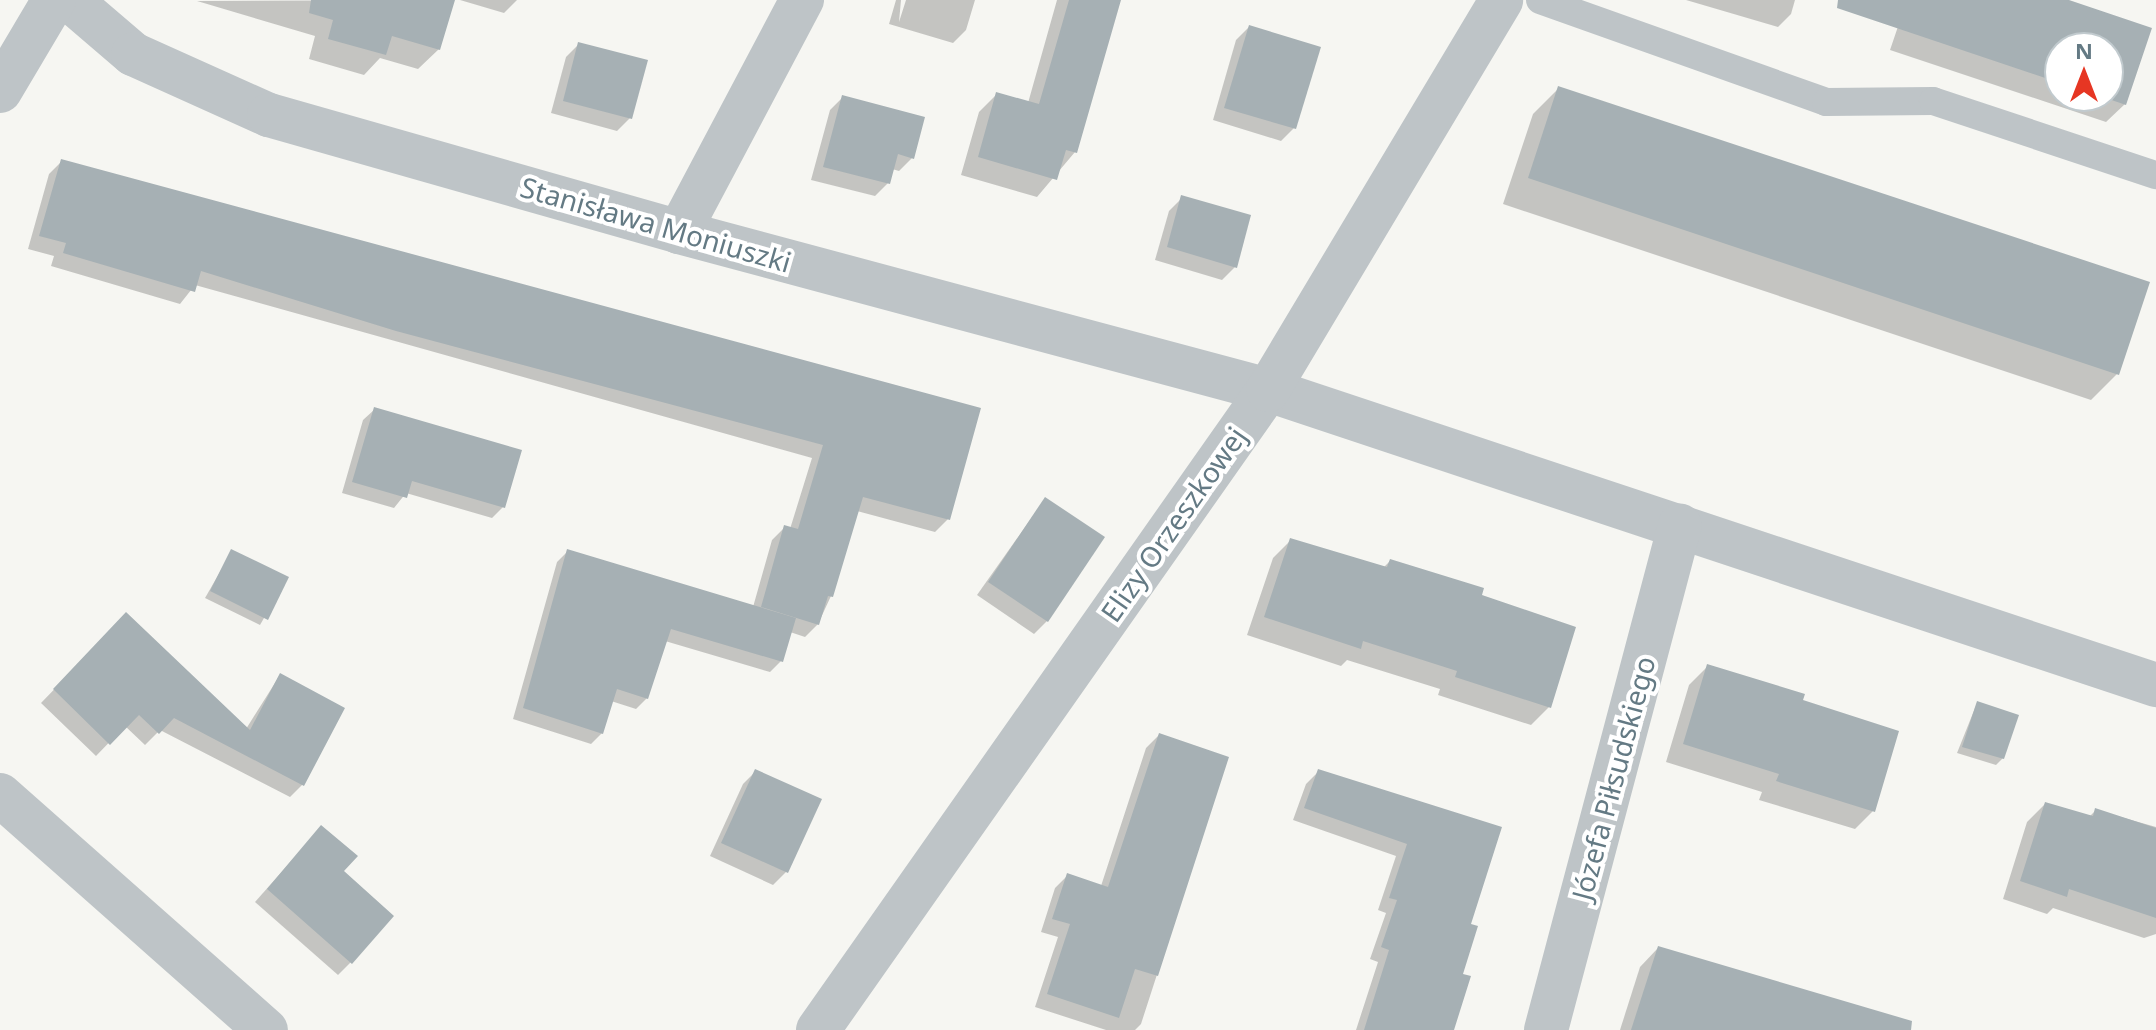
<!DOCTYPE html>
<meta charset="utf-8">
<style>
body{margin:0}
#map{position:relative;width:2156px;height:1030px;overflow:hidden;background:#f6f6f2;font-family:"Noto Sans",sans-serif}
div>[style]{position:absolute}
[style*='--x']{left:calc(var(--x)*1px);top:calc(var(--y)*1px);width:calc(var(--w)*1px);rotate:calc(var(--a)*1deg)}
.shadow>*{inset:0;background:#0003}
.building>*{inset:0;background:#a6b0b4}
.service>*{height:28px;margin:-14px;padding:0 14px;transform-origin:14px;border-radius:14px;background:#bec4c7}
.minor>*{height:44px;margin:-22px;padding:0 22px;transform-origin:22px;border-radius:22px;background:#bec4c7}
.tertiary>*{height:44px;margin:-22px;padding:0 22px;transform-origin:22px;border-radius:22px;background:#bec4c7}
span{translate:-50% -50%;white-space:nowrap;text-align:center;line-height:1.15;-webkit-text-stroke:8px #fff;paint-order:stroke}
.street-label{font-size:28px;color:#647a84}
.north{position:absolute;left:2044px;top:32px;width:80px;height:80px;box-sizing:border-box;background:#fff;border:2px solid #c1cace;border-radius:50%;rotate:0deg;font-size:22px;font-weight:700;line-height:32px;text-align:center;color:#647a84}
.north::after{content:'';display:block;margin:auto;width:28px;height:36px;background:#e63623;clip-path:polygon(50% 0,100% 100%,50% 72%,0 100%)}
</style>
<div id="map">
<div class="shadow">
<i style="clip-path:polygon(453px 0,439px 49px,418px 69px,380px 58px,364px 75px,309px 59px,315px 36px,197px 1px)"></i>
<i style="clip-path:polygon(460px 0,517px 0,504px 13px)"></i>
<i style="clip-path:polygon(896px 0,901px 0,899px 22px,906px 0,975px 0,966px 30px,953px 43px,889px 24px)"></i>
<i style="clip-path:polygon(1057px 0,1118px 0,1075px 152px,1037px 197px,961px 175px,979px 112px,997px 94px,1028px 103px)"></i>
<i style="clip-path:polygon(1686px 0,1795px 0,1791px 14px,1778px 27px)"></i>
<i style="clip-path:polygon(evenodd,1907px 0,2062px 0,2149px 29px,2125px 104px,2106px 122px,1890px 50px,1907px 0,2060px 48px,2108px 48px,2108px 96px,2060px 96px,2060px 48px)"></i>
<i style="clip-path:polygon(1249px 27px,1294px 128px,1281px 141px,1213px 120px,1236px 40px)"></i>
<i style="clip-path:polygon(579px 44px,630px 118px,617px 131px,551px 113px,566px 57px)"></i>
<i style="clip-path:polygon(1559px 88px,2117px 374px,2091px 400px,1503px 204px,1533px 114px)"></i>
<i style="clip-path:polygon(843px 97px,912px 158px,899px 171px,892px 169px,888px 183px,875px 196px,811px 180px,830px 110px)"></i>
<i style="clip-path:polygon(62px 161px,978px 409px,948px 519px,935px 532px,857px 511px,831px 596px,818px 624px,805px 637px,790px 632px,781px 661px,770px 672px,665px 641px,647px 698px,636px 709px,611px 701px,602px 733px,591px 744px,513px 719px,557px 562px,568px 551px,753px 607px,772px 540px,785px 527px,790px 529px,812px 458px,195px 285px,180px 304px,51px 266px,54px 256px,28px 249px,49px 174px)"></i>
<i style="clip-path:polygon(1182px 198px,1235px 267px,1222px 280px,1155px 260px,1169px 211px)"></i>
<i style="clip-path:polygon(375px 409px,503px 507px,492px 518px,406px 493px,394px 508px,342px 493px,363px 420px)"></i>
<i style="clip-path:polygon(1045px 499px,1047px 621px,1034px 634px,977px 595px)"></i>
<i style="clip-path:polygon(1291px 540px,1383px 568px,1390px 561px,1479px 597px,1549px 707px,1531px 725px,1438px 695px,1440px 689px,1347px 660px,1341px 666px,1247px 635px,1273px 558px)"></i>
<i style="clip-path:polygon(232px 551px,287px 578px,260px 625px,205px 598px)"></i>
<i style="clip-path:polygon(126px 615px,246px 729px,280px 675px,303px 784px,290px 797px,160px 730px,145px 745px,125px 726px,96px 756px,41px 703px)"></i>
<i style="clip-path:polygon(1708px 666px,1801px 701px,1873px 811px,1855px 829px,1759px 800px,1762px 792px,1666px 762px,1689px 685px)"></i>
<i style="clip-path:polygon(1977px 703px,2003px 758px,1996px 765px,1957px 753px)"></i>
<i style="clip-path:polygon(1159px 735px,1227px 758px,1141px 1024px,1135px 1030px,1106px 1030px,1035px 1007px,1058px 937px,1041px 932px,1055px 888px,1068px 875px,1101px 886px,1146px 748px)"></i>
<i style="clip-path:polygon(756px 771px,786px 872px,773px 885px,710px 856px,743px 784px)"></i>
<i style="clip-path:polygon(1318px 772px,1500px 828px,1469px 926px,1452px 1030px,1356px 1030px,1378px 962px,1370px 959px,1386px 913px,1378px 910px,1396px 856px,1293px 820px,1306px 784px)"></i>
<i style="clip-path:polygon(2045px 804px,2089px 817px,2096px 810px,2156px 827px,2156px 934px,2144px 938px,2053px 908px,2047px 914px,2003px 899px,2027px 822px)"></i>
<i style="clip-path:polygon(309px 841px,342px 871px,351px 962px,338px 975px,255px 902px)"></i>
<i style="clip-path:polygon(1658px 948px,1889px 1030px,1620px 1030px,1640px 967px)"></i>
</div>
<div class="building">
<i style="clip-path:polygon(311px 0,455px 0,440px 50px,392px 36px,386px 55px,328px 39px,333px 20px,309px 13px)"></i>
<i style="clip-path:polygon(1069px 0,1121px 0,1077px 153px,1066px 150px,1057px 180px,978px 157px,996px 92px,1039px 104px)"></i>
<i style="clip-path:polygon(1838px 0,2069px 0,2152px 28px,2126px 105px,2100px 96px,2108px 96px,2108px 48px,2060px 48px,2060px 83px,1837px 8px)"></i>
<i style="clip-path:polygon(1249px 25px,1321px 47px,1296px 129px,1224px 108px)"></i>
<i style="clip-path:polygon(578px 42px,648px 60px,632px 119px,563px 101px)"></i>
<i style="clip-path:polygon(1558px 86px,2150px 282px,2119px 375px,1528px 178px)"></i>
<i style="clip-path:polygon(842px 95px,925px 117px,914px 159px,898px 154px,890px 184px,823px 167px)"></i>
<i style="clip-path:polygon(61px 159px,981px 408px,950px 520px,863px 497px,833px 597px,828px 596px,819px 625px,761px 607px,784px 525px,798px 529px,823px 445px,396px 331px,201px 271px,195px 292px,63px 253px,66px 243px,39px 236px)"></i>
<i style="clip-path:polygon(1181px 195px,1251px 215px,1237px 268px,1167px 247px)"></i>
<i style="clip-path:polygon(374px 407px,522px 450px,505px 508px,412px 481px,407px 498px,352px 482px)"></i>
<i style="clip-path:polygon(1045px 497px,1105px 537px,1048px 622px,988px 582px)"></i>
<i style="clip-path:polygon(1290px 538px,1387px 567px,1390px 559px,1484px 588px,1482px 595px,1576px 627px,1551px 708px,1455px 677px,1457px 671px,1363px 641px,1361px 649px,1264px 617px)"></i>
<i style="clip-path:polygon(231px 549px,289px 577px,268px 620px,210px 591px)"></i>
<i style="clip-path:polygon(567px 549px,796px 618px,783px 662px,671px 629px,648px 699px,617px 689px,603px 734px,523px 708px)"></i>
<i style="clip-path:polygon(126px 612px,250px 730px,280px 673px,345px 708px,304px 786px,174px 718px,159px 734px,139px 715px,110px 745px,53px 689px)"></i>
<i style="clip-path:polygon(1707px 664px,1805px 694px,1803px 700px,1899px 731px,1875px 812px,1776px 781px,1779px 774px,1683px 744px)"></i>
<i style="clip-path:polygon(1977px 701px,2019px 715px,2004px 759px,1962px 747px)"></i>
<i style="clip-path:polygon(1159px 733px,1229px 757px,1158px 976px,1135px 969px,1119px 1018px,1047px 994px,1070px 924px,1052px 919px,1067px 873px,1108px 887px)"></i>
<i style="clip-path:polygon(755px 769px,822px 799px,788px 873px,721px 843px)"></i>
<i style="clip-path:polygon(1318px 769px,1502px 827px,1471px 924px,1478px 926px,1463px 974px,1471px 976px,1454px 1030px,1364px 1030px,1389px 950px,1381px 947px,1397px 900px,1389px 898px,1407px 844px,1304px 808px)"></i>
<i style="clip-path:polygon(2045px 802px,2093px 816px,2095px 808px,2156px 828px,2156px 918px,2069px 889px,2067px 897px,2020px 881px)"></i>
<i style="clip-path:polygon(321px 825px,358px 856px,344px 871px,394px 916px,352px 964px,267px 889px)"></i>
<i style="clip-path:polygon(1658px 946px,1912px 1021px,1911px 1030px,1631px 1030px)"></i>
</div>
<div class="service">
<i style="--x:1540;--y:0;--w:304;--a:19.6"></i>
<i style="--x:1826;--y:102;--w:107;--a:-0.5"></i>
<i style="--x:1933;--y:101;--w:235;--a:18.4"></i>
</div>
<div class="minor">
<i style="--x:70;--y:0;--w:83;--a:40.6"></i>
<i style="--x:133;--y:54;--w:149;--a:24.2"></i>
<i style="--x:269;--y:115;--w:426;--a:15.9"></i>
<i style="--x:679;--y:232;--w:610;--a:15.02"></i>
<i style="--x:1268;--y:390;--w:936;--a:18.38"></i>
<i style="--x:0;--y:91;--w:106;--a:-59.3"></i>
<i style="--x:679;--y:232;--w:263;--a:-62.1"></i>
<i style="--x:818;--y:1030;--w:782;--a:-54.89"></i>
<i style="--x:1268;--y:390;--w:454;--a:-59.1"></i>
<i style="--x:1546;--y:1030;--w:522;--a:-75.14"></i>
</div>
<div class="tertiary">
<i style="--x:0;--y:795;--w:355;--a:41.5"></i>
</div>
<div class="street-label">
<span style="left:656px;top:224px;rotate:16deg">Stanisława Moniuszki</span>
<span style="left:1173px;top:524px;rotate:-55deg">Elizy Orzeszkowej</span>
<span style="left:1613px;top:778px;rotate:-75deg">Józefa Piłsudskiego</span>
</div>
<div class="north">N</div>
</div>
